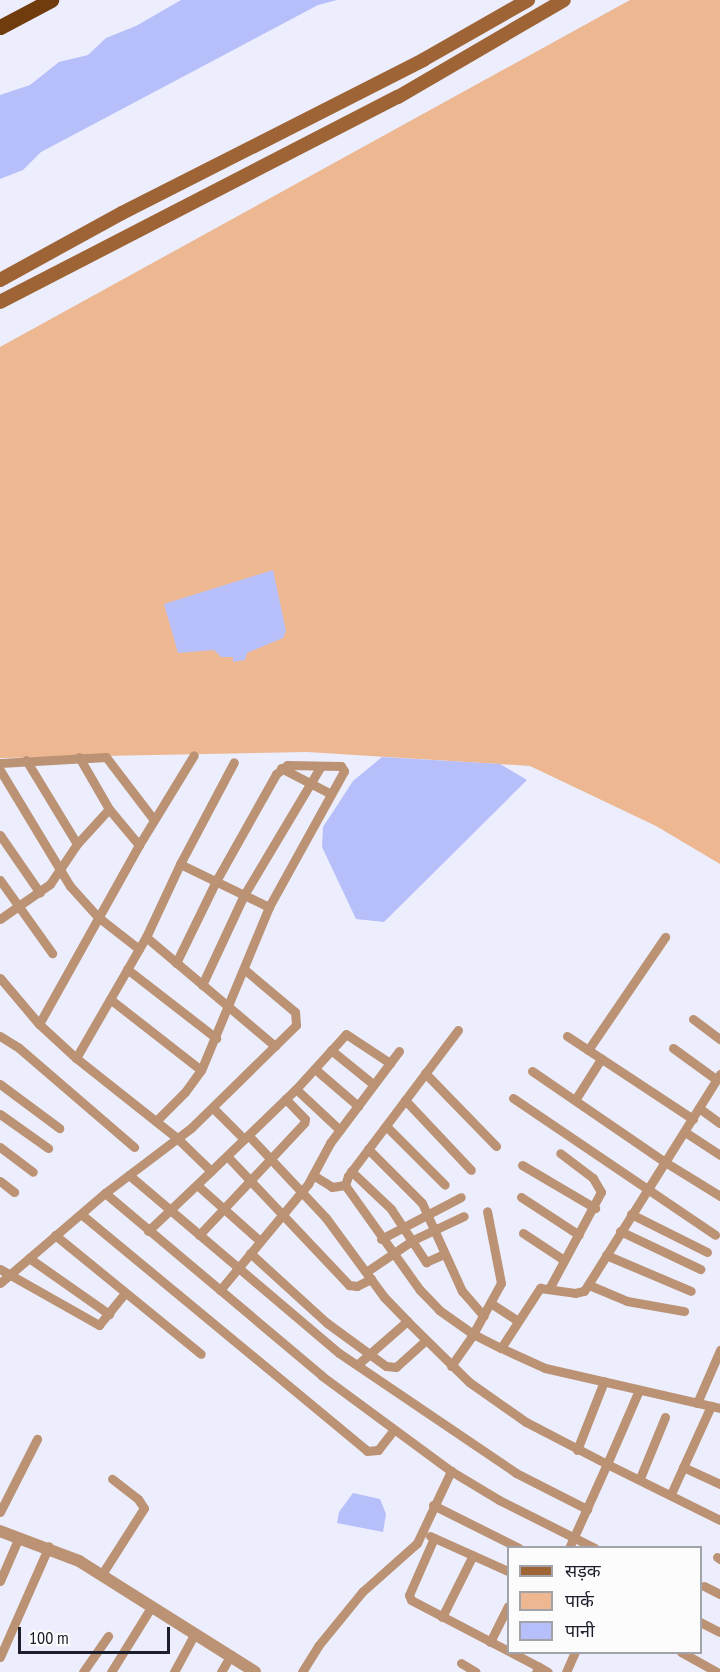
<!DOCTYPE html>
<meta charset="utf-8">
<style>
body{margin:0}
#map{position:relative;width:720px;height:1672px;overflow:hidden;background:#eceefd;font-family:"PT Sans Narrow","Noto Sans Devanagari",sans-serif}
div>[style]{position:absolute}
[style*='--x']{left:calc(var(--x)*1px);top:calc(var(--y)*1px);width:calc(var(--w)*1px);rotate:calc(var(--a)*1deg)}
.green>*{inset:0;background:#edb791}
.water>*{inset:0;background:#b6bffa}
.minor>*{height:9px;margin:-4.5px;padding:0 4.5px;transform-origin:4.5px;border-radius:4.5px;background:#bb9274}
.tertiary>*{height:12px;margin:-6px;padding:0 6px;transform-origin:6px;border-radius:6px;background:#bb9274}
.secondary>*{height:14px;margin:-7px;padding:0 7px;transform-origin:7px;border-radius:7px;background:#9e6435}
.trunk>*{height:15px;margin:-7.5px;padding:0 7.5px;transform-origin:7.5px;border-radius:7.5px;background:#703c0d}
span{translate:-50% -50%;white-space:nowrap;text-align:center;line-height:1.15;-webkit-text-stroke:4.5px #fcfcfc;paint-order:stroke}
.legend{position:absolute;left:507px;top:1546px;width:195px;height:108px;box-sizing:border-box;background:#fcfcfc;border:2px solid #a2a3a8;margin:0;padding:8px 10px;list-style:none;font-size:18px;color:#1c1e2b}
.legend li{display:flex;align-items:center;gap:12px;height:30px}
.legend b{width:30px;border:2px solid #a2a3a8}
.scale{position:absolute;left:18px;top:1627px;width:152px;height:27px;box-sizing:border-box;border:3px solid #1c1e2b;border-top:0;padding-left:8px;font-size:18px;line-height:21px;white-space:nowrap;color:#1c1e2b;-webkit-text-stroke:4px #fcfcfc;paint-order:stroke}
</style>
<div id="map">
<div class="green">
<i style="clip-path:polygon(630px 0,720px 0,720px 864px,656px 826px,530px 766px,307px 752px,0 758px,0 347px)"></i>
</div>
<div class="water">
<i style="clip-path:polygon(181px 0,337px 0,318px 5px,41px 152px,23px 170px,0 179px,0 95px,30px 85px,59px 62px,88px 55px,106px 38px,136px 26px)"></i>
<i style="clip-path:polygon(273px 570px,286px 631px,283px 638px,247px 653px,245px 660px,233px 662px,233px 657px,221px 657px,214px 650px,178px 653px,164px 604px)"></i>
<i style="clip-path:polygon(382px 757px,500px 764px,527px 780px,384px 922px,356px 919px,322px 847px,323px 827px,353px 781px)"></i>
<i style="clip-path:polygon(353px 1493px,380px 1499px,386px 1514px,383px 1532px,337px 1523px,339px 1512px)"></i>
</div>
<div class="minor">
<i style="--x:79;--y:757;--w:60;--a:60"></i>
<i style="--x:26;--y:760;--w:98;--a:58.7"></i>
<i style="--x:0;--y:763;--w:106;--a:-3.2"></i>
<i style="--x:106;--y:757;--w:79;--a:52.7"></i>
<i style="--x:281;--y:768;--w:56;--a:27.5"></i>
<i style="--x:0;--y:770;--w:135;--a:58.9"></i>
<i style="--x:70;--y:886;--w:42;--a:47.9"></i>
<i style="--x:98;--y:917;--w:52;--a:38"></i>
<i style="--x:0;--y:835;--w:70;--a:55.4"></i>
<i style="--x:180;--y:864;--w:115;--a:-62.1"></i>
<i style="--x:0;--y:880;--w:90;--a:54.5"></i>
<i style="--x:0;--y:919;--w:61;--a:-35"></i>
<i style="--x:50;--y:884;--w:48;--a:-56"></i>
<i style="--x:77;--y:844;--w:47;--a:-47.6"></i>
<i style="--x:109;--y:809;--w:47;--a:50.2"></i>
<i style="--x:146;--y:937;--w:169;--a:40.2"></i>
<i style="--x:176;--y:963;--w:91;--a:-64"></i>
<i style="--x:216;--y:881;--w:123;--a:-60.7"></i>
<i style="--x:276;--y:774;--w:14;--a:-39"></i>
<i style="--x:287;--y:765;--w:54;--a:1.1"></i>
<i style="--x:341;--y:766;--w:6;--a:59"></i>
<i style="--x:344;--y:771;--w:155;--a:118.9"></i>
<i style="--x:127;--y:969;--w:113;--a:37.8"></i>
<i style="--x:0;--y:978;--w:60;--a:49.7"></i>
<i style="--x:39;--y:1024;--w:50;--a:42.6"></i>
<i style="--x:76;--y:1058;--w:129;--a:38.4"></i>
<i style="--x:177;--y:1138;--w:47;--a:44.1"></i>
<i style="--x:211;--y:1171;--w:118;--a:-44"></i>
<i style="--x:296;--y:1089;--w:74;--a:-47.7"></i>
<i style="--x:346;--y:1034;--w:53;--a:33.4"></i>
<i style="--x:202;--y:985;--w:99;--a:-65"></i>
<i style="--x:244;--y:895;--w:150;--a:-59.2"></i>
<i style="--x:110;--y:999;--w:115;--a:38"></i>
<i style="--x:693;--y:1019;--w:34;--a:37"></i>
<i style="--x:39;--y:1024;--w:205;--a:-60.8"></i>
<i style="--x:139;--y:845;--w:105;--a:-58.6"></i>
<i style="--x:458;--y:1030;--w:183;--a:127"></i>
<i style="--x:348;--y:1176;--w:9;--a:108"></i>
<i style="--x:345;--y:1185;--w:129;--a:54.5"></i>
<i style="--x:420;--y:1290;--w:28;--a:46"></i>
<i style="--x:439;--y:1310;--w:42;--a:35.2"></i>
<i style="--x:473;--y:1334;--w:58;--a:-61.2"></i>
<i style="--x:501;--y:1283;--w:73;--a:-101"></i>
<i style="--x:0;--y:1036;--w:22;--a:32"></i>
<i style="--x:19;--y:1048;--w:152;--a:40.7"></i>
<i style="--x:567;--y:1036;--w:151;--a:33.4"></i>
<i style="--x:673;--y:1048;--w:54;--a:36"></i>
<i style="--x:331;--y:1050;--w:54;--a:39"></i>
<i style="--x:588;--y:1050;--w:137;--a:-55.7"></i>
<i style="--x:76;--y:1058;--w:140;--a:-60"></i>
<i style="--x:146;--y:937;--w:81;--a:-65"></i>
<i style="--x:180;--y:864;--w:99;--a:25.8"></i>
<i style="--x:269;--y:907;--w:177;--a:112.6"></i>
<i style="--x:201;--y:1070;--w:27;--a:126"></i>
<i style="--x:185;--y:1092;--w:41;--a:135"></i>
<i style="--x:315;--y:1069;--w:57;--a:40.7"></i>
<i style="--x:532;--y:1071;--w:161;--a:34.4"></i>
<i style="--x:665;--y:1162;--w:104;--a:-58"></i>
<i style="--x:425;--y:1073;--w:102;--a:45.8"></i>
<i style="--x:0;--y:1084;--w:74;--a:36.7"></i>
<i style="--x:296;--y:1089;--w:60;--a:43"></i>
<i style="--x:513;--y:1098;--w:244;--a:34.1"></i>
<i style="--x:405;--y:1100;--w:96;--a:46.7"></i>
<i style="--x:575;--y:1100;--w:49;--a:-57.6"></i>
<i style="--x:213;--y:1108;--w:44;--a:45"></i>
<i style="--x:699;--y:1108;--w:26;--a:36"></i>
<i style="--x:0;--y:1114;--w:59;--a:35.3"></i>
<i style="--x:386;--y:1126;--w:83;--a:45"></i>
<i style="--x:685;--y:1132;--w:42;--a:33.3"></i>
<i style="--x:249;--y:1136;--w:112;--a:46.8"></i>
<i style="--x:326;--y:1218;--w:98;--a:53.7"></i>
<i style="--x:384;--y:1297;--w:33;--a:46"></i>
<i style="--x:407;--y:1321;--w:87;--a:44.5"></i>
<i style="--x:469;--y:1382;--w:70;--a:35.1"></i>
<i style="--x:526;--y:1422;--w:91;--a:27.4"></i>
<i style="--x:607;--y:1464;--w:81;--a:-66.6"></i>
<i style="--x:0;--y:1147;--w:41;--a:37.1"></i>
<i style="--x:368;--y:1149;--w:76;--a:45"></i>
<i style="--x:422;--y:1203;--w:97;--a:65.6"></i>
<i style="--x:462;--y:1291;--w:33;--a:49"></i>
<i style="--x:227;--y:1156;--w:178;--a:46.6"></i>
<i style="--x:349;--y:1285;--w:8;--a:7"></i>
<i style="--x:357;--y:1286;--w:16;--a:-27"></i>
<i style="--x:522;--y:1165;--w:85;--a:30.5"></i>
<i style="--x:351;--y:1171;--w:55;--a:43.5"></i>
<i style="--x:391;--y:1209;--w:64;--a:56.6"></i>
<i style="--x:426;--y:1262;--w:20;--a:-24"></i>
<i style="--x:129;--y:1175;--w:275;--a:40.3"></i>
<i style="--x:339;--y:1353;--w:214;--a:34.1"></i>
<i style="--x:516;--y:1473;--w:80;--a:26.9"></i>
<i style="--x:313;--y:1175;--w:22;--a:32"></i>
<i style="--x:332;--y:1187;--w:13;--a:-9"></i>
<i style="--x:0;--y:1181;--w:18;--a:38"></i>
<i style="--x:197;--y:1185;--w:84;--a:41.6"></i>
<i style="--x:105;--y:1193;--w:284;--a:40.1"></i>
<i style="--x:322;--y:1376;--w:160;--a:36.4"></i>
<i style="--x:521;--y:1197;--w:69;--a:33.2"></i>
<i style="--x:81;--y:1214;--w:371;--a:39.6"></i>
<i style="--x:367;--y:1451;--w:11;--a:-5"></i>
<i style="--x:378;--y:1450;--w:24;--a:-52"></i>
<i style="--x:631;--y:1214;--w:85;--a:26.6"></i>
<i style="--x:148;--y:1231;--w:87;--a:-43.6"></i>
<i style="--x:620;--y:1231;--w:89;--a:25.4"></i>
<i style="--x:523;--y:1233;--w:49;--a:33.4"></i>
<i style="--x:55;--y:1235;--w:188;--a:39.2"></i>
<i style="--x:199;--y:1235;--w:154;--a:-46.8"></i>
<i style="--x:304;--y:1123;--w:4;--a:-76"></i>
<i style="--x:305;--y:1119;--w:28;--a:-134"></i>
<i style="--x:381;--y:1239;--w:90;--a:-27.7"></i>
<i style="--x:250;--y:1253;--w:104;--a:42.3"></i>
<i style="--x:327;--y:1323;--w:73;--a:36.1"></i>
<i style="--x:386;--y:1366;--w:10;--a:6"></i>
<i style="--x:396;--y:1367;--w:40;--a:-42"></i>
<i style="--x:606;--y:1255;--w:92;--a:23"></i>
<i style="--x:29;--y:1258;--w:98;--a:35"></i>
<i style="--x:0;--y:1269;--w:114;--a:29.5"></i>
<i style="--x:99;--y:1325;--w:41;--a:-50.9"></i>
<i style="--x:366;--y:1272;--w:57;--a:-34.2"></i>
<i style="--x:413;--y:1240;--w:56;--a:-25.2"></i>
<i style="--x:0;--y:1283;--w:138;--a:-40.6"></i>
<i style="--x:105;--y:1193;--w:108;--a:-37.1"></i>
<i style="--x:191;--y:1128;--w:147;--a:-44.4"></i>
<i style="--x:296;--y:1025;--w:13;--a:-94"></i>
<i style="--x:295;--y:1012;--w:67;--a:-139.9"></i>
<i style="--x:589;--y:1285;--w:41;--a:22.8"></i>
<i style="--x:627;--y:1301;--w:58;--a:10"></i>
<i style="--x:550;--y:1287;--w:108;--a:-61.8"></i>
<i style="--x:601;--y:1192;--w:16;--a:-120"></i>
<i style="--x:593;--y:1178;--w:41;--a:-142.9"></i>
<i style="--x:220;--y:1290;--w:138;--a:-50.3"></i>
<i style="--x:308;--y:1184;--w:47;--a:-61.8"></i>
<i style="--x:330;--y:1143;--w:115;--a:-53.1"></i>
<i style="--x:492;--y:1304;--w:31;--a:33"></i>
<i style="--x:501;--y:1348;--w:48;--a:24.4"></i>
<i style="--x:545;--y:1368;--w:180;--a:12.9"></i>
<i style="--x:357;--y:1365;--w:67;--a:-41.3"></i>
<i style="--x:451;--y:1366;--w:39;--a:-55"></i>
<i style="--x:473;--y:1334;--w:31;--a:27"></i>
<i style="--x:501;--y:1348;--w:72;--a:-57"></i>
<i style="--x:540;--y:1288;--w:35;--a:8"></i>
<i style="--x:575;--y:1293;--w:9;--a:-13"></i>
<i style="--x:584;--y:1291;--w:152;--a:-57.9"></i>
<i style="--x:665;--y:1162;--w:65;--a:31.7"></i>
<i style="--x:697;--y:1403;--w:58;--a:-66.5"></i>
<i style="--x:577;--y:1450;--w:74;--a:-68.6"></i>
<i style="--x:683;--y:1467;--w:41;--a:24.7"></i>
<i style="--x:640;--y:1478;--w:66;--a:-67.7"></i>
<i style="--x:671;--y:1494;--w:97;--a:-65.6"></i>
<i style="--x:433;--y:1505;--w:96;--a:26.6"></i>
<i style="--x:0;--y:1512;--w:82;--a:-63.1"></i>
<i style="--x:430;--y:1536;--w:85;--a:24.2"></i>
<i style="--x:434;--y:1538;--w:62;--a:113.7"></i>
<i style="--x:409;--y:1595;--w:5;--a:68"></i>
<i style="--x:411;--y:1600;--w:144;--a:27.6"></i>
<i style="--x:569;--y:1548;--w:92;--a:-65.7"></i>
<i style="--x:607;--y:1464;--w:126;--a:26.4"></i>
<i style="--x:717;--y:1557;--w:4;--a:34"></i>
<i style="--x:102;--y:1574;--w:78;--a:-57.5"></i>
<i style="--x:144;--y:1508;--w:11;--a:-124"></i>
<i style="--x:138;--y:1499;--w:33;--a:-142"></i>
<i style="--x:0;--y:1581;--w:48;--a:-66.6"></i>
<i style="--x:704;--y:1586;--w:18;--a:27"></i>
<i style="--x:442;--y:1617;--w:69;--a:-63.4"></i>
<i style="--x:700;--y:1622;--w:22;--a:27"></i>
<i style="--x:490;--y:1642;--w:40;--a:-63.4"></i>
<i style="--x:681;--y:1652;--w:41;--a:29.1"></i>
<i style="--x:0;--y:1657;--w:121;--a:-66.2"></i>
<i style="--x:461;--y:1663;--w:17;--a:31"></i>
<i style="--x:83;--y:1672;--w:44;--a:-55.2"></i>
<i style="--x:111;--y:1672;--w:78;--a:-58.2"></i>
<i style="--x:174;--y:1672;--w:44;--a:-61.7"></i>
<i style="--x:221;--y:1672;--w:20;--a:-60"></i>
<i style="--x:302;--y:1672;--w:31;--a:-58"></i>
<i style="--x:318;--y:1646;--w:70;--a:-50.8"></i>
<i style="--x:362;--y:1592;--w:74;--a:-41.7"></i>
<i style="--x:417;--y:1543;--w:80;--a:-64.7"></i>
<i style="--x:451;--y:1471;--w:56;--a:31.1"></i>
<i style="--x:499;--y:1500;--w:107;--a:26.6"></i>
<i style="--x:536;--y:1672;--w:6;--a:-59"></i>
<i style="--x:539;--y:1667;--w:10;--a:29"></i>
<i style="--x:566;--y:1672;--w:22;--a:-66"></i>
</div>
<div class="tertiary">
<i style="--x:0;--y:1531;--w:85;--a:20.8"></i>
<i style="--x:79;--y:1561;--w:208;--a:32.2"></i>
</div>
<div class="secondary">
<i style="--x:0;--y:280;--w:139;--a:-28.8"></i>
<i style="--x:122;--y:213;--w:338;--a:-26.9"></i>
<i style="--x:423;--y:60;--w:121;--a:-29.7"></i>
<i style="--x:0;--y:302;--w:448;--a:-27.3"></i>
<i style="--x:398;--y:97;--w:192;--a:-30.3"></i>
</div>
<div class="trunk">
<i style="--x:0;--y:27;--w:58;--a:-27.9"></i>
</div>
<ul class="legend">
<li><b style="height:8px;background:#9e6435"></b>सड़क</li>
<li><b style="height:16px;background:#edb791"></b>पार्क</li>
<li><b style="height:16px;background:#b6bffa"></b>पानी</li>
</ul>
<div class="scale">100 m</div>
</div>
